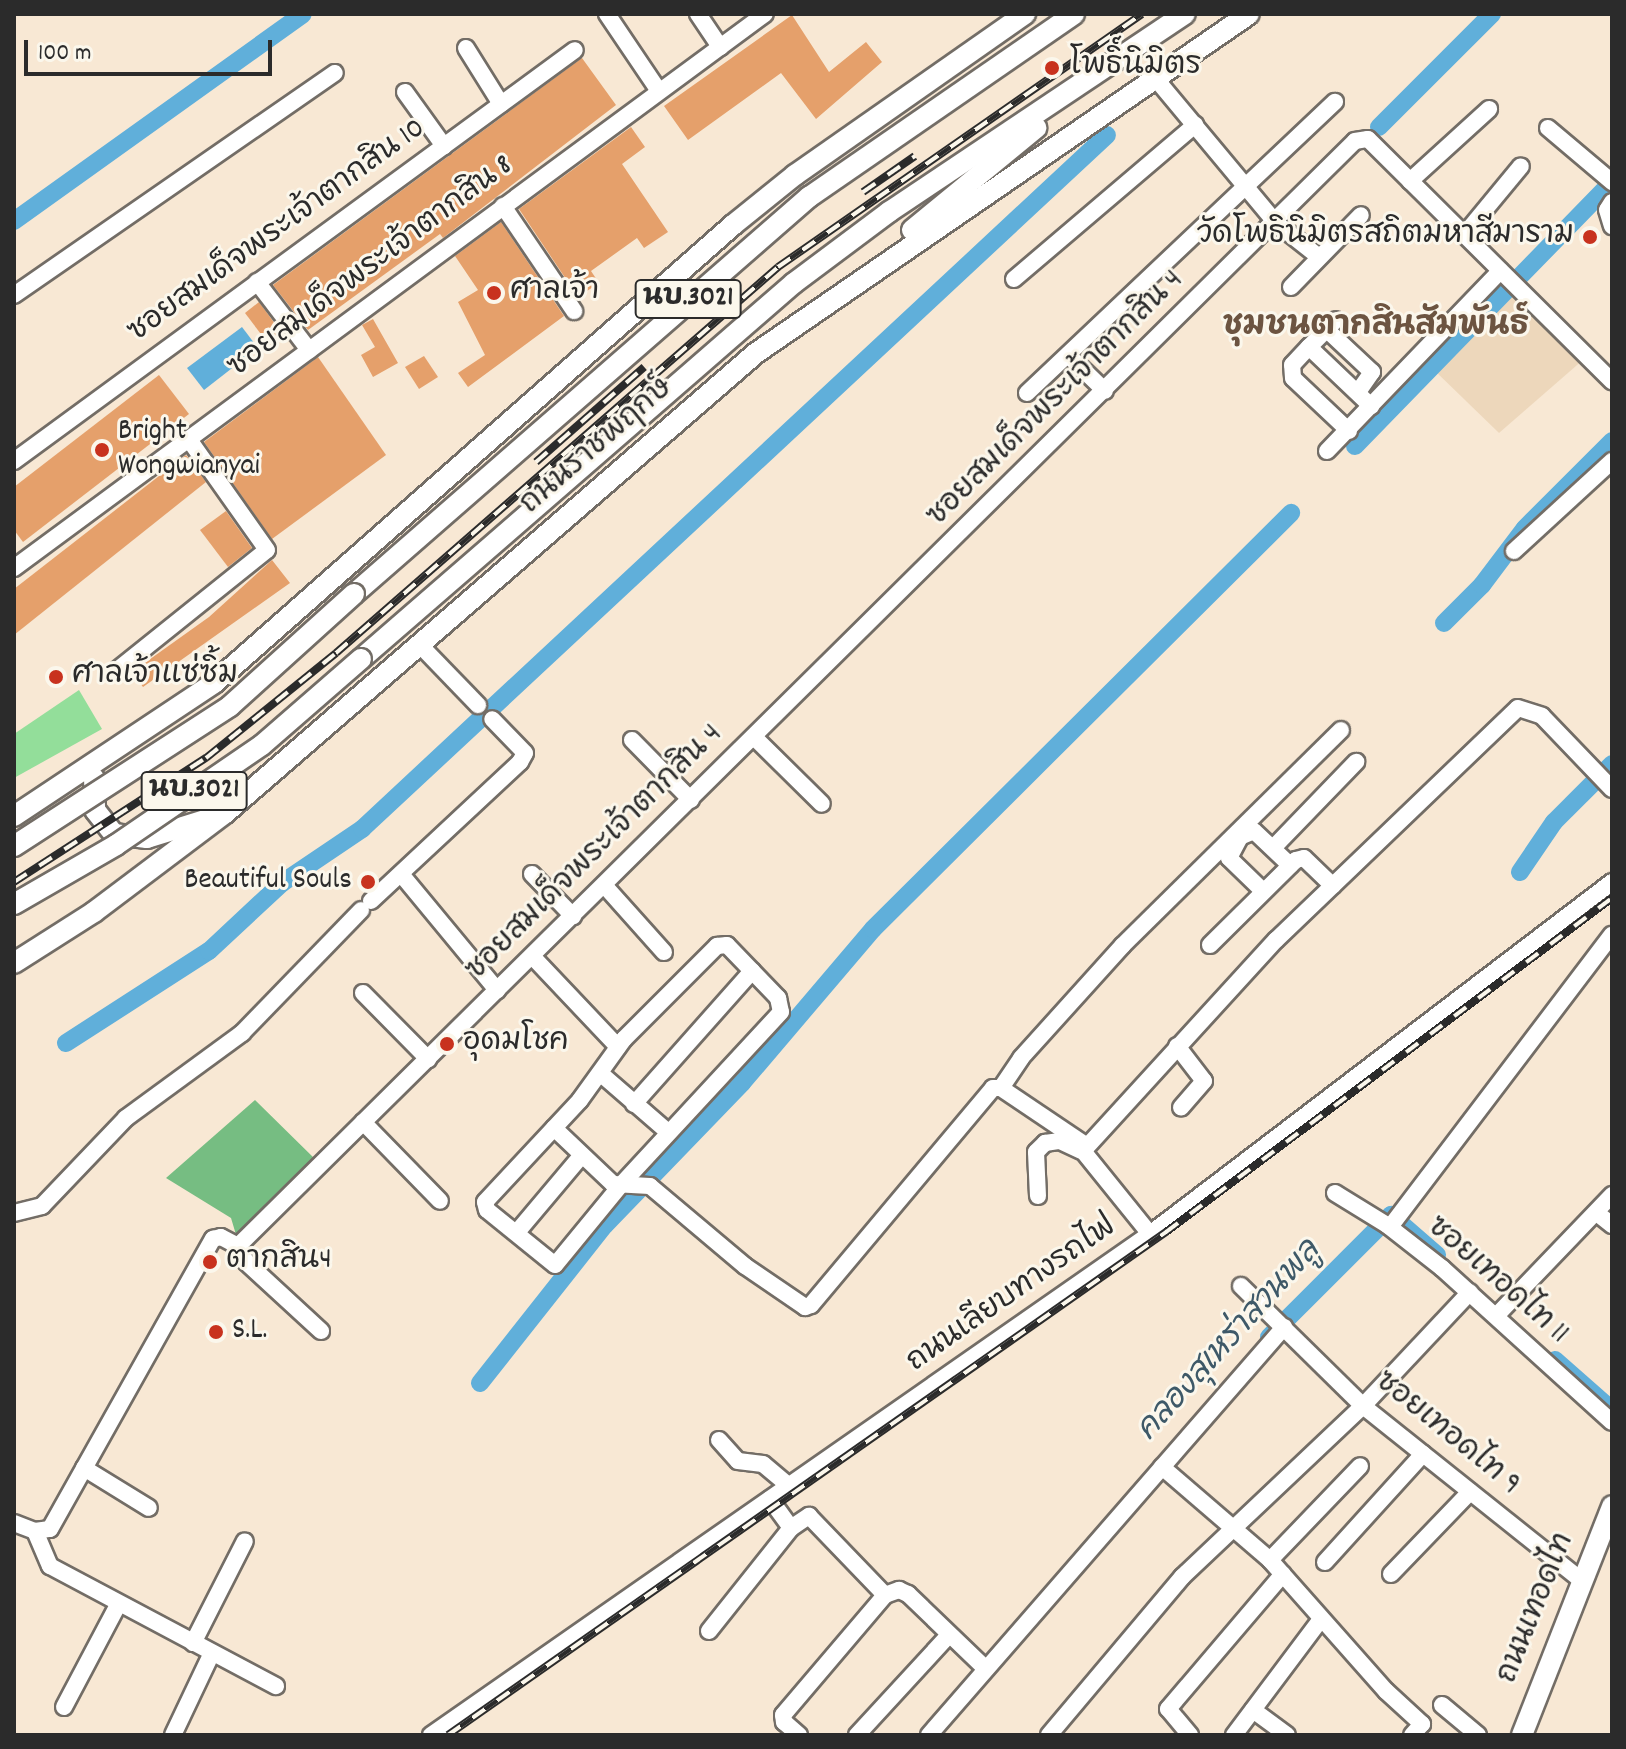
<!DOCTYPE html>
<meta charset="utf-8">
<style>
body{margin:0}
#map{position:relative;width:1626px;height:1749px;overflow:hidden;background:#f8e8d4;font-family:Dekko,"Playpen Sans Thai",sans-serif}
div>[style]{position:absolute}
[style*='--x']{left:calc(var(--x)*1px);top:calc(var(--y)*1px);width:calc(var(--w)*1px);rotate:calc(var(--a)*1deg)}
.built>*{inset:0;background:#edd7bb}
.green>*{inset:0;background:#93de9a}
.forest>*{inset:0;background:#76bd82}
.water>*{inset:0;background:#60afda}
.canal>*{height:18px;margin:-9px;padding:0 9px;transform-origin:9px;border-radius:9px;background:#60afda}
.building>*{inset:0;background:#e5a06b}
.roads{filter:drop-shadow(2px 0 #736d66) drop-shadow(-2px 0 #736d66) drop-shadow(0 2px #736d66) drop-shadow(0 -2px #736d66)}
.minor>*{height:16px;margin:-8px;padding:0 8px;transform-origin:8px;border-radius:8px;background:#fff}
.major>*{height:20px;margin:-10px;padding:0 10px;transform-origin:10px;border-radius:10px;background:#fff}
.rail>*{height:8px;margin-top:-4px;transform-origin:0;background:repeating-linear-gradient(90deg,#fbf7ec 0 15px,#2b2b2b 0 30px);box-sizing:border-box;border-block:2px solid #2b2b2b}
.bridges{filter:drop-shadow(2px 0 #736d66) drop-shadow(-2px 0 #736d66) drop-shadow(0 2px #736d66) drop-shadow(0 -2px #736d66)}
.major-bridge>*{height:20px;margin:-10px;padding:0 10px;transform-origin:10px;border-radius:10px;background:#fff}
.dots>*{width:22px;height:22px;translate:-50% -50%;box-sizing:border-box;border:4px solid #fbf7ec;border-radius:50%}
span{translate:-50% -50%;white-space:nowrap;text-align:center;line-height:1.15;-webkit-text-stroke:6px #fbf7ec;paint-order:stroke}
.shield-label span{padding:2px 6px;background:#fbf7ec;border:2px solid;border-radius:6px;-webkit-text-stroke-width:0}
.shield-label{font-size:28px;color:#2b2b2b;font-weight:700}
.poi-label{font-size:30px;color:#2b2b2b}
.left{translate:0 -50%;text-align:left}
.right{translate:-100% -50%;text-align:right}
.street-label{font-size:30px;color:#2b2b2b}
.neighbourhood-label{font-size:32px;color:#6c5441;font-weight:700}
.water-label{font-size:32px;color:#3e5968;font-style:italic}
.frame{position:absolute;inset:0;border:16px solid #2b2b2b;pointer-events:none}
.scale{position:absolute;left:24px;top:40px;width:248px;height:36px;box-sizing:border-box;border:4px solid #2b2b2b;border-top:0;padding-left:10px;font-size:24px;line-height:28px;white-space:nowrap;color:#2b2b2b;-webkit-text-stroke:6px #fbf7ec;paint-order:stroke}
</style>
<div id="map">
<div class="built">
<i style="clip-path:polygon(1514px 290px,1584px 359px,1499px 433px,1433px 369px)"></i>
</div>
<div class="green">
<i style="clip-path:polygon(79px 690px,102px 729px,14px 778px,14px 734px)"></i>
</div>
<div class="forest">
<i style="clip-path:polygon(255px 1100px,316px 1160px,237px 1238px,231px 1218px,166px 1178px)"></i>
</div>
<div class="water">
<i style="clip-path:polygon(242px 327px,258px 348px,204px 390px,187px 368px)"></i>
</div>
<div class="canal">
<i style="--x:1379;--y:127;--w:160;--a:-45"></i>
<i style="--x:14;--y:221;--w:355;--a:-35.6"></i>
<i style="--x:1355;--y:446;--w:368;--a:-45.8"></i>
<i style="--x:1444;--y:623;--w:54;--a:-45"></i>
<i style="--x:1482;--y:585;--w:71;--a:-53"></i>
<i style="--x:1525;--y:528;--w:123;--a:-45"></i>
<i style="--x:1520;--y:872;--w:60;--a:-55.8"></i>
<i style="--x:1554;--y:822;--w:82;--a:-45"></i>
<i style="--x:66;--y:1043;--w:170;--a:-32.8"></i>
<i style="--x:209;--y:951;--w:100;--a:-43"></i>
<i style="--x:282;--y:883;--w:97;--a:-34"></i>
<i style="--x:362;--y:829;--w:1018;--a:-42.97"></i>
<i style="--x:1269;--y:1337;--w:173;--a:-45"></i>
<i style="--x:1391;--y:1215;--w:61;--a:41"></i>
<i style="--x:1555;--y:1360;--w:76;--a:41.3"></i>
<i style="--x:480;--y:1383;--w:201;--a:-51.7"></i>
<i style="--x:605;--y:1225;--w:197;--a:-46"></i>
<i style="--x:742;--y:1083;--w:202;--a:-49.6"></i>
<i style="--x:873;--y:929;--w:590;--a:-44.86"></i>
</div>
<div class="building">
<i style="clip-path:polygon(792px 15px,829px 72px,866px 42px,882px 62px,816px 119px,781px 73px,688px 140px,664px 106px)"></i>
<i style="clip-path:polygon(582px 58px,616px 105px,443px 238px,440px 234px,308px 330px,273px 285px)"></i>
<i style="clip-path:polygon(631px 127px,645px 147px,622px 164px,668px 232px,644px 248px,637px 238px,591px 271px,599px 283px,578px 297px,519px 209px)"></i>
<i style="clip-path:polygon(501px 222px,564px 316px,468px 387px,458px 373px,485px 355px,458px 302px,478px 290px,455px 256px)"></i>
<i style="clip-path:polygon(259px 302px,284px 336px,270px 346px,245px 313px)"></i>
<i style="clip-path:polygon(373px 319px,398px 363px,373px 377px,361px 355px,375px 347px,362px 325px)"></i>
<i style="clip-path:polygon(424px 356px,438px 377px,419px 389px,405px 367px)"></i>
<i style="clip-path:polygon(318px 357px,386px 455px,272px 539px,204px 442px)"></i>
<i style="clip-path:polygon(159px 375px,189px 414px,23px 542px,14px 530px,14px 487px)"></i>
<i style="clip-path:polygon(186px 455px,206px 482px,14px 635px,14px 589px)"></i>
<i style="clip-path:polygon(226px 511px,252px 548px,228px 567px,200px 530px)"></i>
<i style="clip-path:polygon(272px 560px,290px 583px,143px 687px,132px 672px,209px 617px)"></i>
</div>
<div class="roads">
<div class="minor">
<i style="--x:607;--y:14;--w:93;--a:56"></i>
<i style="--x:698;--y:14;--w:40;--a:56"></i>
<i style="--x:466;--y:48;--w:66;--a:58"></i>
<i style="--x:1156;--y:79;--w:187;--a:50.2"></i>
<i style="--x:1276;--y:223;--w:55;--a:38.3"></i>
<i style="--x:405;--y:92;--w:67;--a:54.2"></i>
<i style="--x:1548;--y:128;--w:84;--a:40.2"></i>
<i style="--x:1410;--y:181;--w:107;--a:-42.3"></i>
<i style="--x:1612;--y:202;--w:9;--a:122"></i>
<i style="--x:1607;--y:210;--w:17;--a:73"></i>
<i style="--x:503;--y:206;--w:127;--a:55.9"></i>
<i style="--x:1464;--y:235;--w:89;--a:-50.4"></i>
<i style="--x:1014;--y:279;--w:238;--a:-40.4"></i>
<i style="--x:257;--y:282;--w:86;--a:52.6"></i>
<i style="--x:1291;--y:287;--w:100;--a:-45.8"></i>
<i style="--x:14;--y:295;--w:390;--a:-34.7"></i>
<i style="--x:1326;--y:329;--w:63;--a:43.1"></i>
<i style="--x:1372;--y:372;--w:24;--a:125"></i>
<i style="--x:1309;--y:347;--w:38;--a:-45"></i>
<i style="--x:1069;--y:356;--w:50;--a:44.2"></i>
<i style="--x:1027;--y:393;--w:424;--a:-43.4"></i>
<i style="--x:1349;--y:431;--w:77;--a:-136.6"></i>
<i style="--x:1293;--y:378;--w:13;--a:-94"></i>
<i style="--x:1292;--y:365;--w:25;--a:-47"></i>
<i style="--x:1309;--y:347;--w:86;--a:43.6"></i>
<i style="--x:1327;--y:451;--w:250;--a:-46.1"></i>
<i style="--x:14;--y:461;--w:695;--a:-36.23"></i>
<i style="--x:1514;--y:551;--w:133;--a:-42.6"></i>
<i style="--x:14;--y:568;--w:933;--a:-36.42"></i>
<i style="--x:419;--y:644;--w:85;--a:46"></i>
<i style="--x:116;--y:671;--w:193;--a:-38.7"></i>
<i style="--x:267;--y:550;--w:133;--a:-125.2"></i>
<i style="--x:754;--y:737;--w:95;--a:44.6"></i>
<i style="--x:632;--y:740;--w:84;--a:45.5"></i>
<i style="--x:1273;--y:848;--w:120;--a:-46"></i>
<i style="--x:401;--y:874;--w:151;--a:50.4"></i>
<i style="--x:532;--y:874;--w:59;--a:45.7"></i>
<i style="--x:604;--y:885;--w:90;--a:48.2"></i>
<i style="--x:1263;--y:891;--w:47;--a:-135.9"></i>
<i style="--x:1229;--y:858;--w:24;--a:-62"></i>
<i style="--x:1240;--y:837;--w:15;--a:-23"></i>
<i style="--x:1254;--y:831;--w:50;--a:43.4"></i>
<i style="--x:371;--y:901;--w:204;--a:-43"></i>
<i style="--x:520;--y:762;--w:10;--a:-61"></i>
<i style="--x:525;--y:753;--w:47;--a:-134.1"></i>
<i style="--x:727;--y:945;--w:74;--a:46.1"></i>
<i style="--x:778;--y:998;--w:14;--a:78"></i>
<i style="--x:781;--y:1012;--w:237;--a:132.8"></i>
<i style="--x:620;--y:1186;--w:102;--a:129.4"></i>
<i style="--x:555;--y:1265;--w:87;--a:-141"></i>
<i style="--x:487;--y:1210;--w:8;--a:-104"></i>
<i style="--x:485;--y:1202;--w:139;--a:-47"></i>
<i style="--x:580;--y:1100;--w:75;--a:-54.2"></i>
<i style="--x:624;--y:1039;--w:132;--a:-45"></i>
<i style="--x:717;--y:946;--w:10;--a:-6"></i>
<i style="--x:1210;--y:945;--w:121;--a:-44.7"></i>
<i style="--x:1296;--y:860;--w:8;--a:-14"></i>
<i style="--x:1304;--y:858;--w:40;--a:44"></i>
<i style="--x:532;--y:956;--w:125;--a:46.6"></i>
<i style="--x:363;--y:993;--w:93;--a:45.4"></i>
<i style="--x:1177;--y:1046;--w:44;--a:52.4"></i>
<i style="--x:1204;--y:1081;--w:35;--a:131"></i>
<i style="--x:600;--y:1073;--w:90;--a:40.9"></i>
<i style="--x:1001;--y:1088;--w:100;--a:34"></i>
<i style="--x:634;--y:1104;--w:178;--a:-48.4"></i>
<i style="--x:363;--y:1122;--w:110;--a:45.7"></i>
<i style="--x:554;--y:1128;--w:81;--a:43.5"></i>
<i style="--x:613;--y:1184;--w:37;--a:3"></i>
<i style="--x:650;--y:1186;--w:124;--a:40.1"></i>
<i style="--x:745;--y:1266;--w:73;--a:34.3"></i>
<i style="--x:805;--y:1307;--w:6;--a:-18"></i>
<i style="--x:811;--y:1305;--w:283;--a:-50"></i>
<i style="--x:993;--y:1088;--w:8;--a:0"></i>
<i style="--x:1001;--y:1088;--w:36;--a:-56"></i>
<i style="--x:1021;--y:1058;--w:152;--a:-47.9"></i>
<i style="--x:1123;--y:945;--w:306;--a:-44.6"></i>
<i style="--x:1083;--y:1151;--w:286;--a:-47.6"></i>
<i style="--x:1276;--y:940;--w:335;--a:-43.8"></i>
<i style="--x:1518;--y:708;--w:25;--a:18"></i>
<i style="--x:1542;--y:716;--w:101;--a:46.2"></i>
<i style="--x:1083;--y:1151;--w:107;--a:51.1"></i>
<i style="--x:1335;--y:1193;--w:61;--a:31.6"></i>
<i style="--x:1387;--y:1225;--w:70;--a:38"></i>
<i style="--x:1442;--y:1268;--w:229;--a:42.2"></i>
<i style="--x:1038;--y:1196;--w:44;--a:-92.6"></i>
<i style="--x:1036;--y:1152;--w:13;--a:-45"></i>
<i style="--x:1045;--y:1143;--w:15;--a:-8"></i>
<i style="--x:1060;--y:1141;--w:23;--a:25"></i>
<i style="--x:14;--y:1213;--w:29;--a:-14"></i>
<i style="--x:42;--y:1206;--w:122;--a:-46.3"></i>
<i style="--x:126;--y:1118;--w:144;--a:-36.2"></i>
<i style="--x:242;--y:1033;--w:171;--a:-45.9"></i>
<i style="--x:1598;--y:1214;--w:18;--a:38"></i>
<i style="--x:1390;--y:1227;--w:367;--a:-52.8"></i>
<i style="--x:518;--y:1231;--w:99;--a:-49.9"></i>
<i style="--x:238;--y:1246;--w:18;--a:63"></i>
<i style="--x:246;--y:1262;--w:102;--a:42.6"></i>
<i style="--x:1241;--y:1286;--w:171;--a:44.5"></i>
<i style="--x:1363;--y:1406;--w:279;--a:38.6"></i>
<i style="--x:1496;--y:1316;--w:168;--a:-46.2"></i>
<i style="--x:719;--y:1440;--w:28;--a:48"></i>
<i style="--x:738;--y:1461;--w:25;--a:7"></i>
<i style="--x:763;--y:1464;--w:34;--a:40"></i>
<i style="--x:1162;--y:1467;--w:143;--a:40.7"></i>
<i style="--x:1270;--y:1560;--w:175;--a:48.5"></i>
<i style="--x:1386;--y:1691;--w:49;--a:42.5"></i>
<i style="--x:1422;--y:1724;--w:15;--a:132"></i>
<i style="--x:84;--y:1468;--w:76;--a:31.6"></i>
<i style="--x:770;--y:1499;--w:36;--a:54"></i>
<i style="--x:791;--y:1528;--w:22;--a:-34"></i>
<i style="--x:809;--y:1516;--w:110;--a:46.1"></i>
<i style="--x:14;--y:1523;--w:22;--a:21"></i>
<i style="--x:35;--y:1531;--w:15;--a:-8"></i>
<i style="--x:50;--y:1529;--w:333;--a:-60.7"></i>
<i style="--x:213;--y:1239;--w:8;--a:-14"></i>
<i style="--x:221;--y:1237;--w:19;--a:28"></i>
<i style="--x:238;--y:1246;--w:1571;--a:-44.69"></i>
<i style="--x:1355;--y:141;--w:13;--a:-9"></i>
<i style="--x:1368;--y:139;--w:344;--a:44.8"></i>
<i style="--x:35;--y:1531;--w:38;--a:67"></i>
<i style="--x:50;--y:1566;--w:256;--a:28"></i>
<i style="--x:1270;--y:1560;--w:130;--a:-46.2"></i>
<i style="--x:1325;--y:1562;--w:146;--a:-47.8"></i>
<i style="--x:1391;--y:1574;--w:114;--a:-46.1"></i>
<i style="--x:709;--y:1631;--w:132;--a:-51.5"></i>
<i style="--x:193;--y:1643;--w:114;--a:-63"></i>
<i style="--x:1442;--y:1705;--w:47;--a:39.8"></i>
<i style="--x:64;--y:1707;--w:115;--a:-62.1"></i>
<i style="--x:1253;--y:1710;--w:42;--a:36.3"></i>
<i style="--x:173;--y:1735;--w:91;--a:-64.6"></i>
<i style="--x:431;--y:1735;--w:876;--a:-34.87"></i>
<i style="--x:1150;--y:1234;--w:581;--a:-37.3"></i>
<i style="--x:799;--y:1735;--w:20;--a:-139"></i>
<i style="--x:784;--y:1722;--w:7;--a:-98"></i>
<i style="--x:783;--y:1715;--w:157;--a:-49.6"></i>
<i style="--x:885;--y:1595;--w:15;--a:-20"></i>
<i style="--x:899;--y:1590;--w:10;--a:24"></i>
<i style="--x:908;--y:1594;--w:108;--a:43.9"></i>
<i style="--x:857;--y:1735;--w:136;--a:-47.4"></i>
<i style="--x:929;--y:1735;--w:541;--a:-48.97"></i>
<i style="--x:1049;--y:1735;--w:207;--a:-49.9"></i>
<i style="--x:1182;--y:1577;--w:249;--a:-43.4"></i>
<i style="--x:1363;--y:1406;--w:156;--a:-46.8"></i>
<i style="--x:1190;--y:1735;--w:34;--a:-130"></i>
<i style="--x:1168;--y:1709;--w:177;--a:-49.6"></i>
<i style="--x:1234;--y:1735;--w:145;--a:-53.1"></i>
</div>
<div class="major">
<i style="--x:912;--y:230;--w:161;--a:-39.4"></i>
<i style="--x:354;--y:594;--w:604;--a:-41.11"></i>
<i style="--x:809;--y:197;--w:322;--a:-34.6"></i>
<i style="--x:361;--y:659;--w:573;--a:-40.97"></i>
<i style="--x:794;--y:283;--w:119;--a:-36.8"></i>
<i style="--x:889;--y:212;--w:356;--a:-33.8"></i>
<i style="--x:94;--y:778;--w:32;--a:88"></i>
<i style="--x:95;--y:810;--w:31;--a:52"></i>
<i style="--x:114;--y:834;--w:33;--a:7"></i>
<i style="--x:147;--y:838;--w:64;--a:-17.3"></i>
<i style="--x:14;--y:816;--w:240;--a:-33.6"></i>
<i style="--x:214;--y:683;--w:692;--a:-41.43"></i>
<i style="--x:733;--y:225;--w:80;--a:-38.9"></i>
<i style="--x:795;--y:175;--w:281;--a:-35"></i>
<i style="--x:14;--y:963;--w:95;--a:-32.5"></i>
<i style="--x:94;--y:912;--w:163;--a:-37"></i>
<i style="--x:224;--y:814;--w:704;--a:-40.91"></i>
<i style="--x:756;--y:353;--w:598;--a:-34.51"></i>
<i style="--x:1522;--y:1735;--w:246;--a:-68.5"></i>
</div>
</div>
<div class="rail">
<i style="--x:863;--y:192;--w:63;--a:-34.7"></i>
<i style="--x:536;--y:462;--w:144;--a:-41.3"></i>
<i style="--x:14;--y:882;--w:229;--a:-32.9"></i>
<i style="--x:206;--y:758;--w:167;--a:-38.9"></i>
<i style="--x:336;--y:653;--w:587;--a:-41.13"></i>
<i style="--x:778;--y:267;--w:443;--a:-34.8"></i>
<i style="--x:448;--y:1735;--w:877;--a:-35.01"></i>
<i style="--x:1166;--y:1232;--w:557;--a:-36.83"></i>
</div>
<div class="bridges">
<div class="major-bridge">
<i style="--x:14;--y:846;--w:257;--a:-32.9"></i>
<i style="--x:230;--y:706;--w:167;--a:-42.1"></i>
<i style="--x:14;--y:904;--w:118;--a:-30"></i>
<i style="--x:116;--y:845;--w:177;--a:-34.4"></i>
<i style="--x:262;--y:745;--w:131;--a:-41"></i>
</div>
</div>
<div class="dots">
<i style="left:1052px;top:68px;background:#c8321e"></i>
<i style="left:1590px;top:237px;background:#c8321e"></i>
<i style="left:494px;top:293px;background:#c8321e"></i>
<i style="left:102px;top:450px;background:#c8321e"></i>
<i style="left:56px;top:677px;background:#c8321e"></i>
<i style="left:368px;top:882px;background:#c8321e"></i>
<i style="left:447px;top:1044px;background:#c8321e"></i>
<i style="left:210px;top:1262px;background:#c8321e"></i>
<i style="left:216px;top:1332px;background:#c8321e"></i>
</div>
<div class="shield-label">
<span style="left:688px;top:299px">นบ.3021</span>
<span style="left:194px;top:791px">นบ.3021</span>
</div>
<div class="poi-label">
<span class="left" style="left:1070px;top:68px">โพธิ์นิมิตร</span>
<span class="right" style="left:1574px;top:237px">วัดโพธินิมิตรสถิตมหาสีมาราม</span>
<span class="left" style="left:510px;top:293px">ศาลเจ้า</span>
<span class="left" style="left:118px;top:450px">Bright<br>Wongwianyai</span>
<span class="left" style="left:72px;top:677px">ศาลเจ้าแซ่ซิ้ม</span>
<span class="right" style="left:352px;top:882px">Beautiful Souls</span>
<span class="left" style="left:463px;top:1044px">อุดมโชค</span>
<span class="left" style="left:226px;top:1262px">ตากสิน4</span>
<span class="left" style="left:232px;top:1332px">S.L.</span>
</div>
<div class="street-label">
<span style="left:278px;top:232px;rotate:-36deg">ซอยสมเด็จพระเจ้าตากสิน 10</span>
<span style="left:372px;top:268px;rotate:-37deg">ซอยสมเด็จพระเจ้าตากสิน 8</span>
<span style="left:1057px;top:400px;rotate:-45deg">ซอยสมเด็จพระเจ้าตากสิน 4</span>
<span style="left:598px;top:448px;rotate:-41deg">ถนนราชพฤกษ์</span>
<span style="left:596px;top:854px;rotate:-45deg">ซอยสมเด็จพระเจ้าตากสิน 4</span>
<span style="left:1496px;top:1282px;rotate:41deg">ซอยเทอดไท 11</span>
<span style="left:1013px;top:1296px;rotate:-35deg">ถนนเลียบทางรถไฟ</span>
<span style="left:1446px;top:1435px;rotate:39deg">ซอยเทอดไท 9</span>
<span style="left:1538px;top:1609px;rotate:-68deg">ถนนเทอดไท</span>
</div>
<div class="neighbourhood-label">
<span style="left:1376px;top:328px">ชุมชนตากสินสัมพันธ์</span>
</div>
<div class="water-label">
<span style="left:1230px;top:1342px;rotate:-48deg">คลองสุเหร่าสวนพลู</span>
</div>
<div class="frame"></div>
<div class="scale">100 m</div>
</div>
